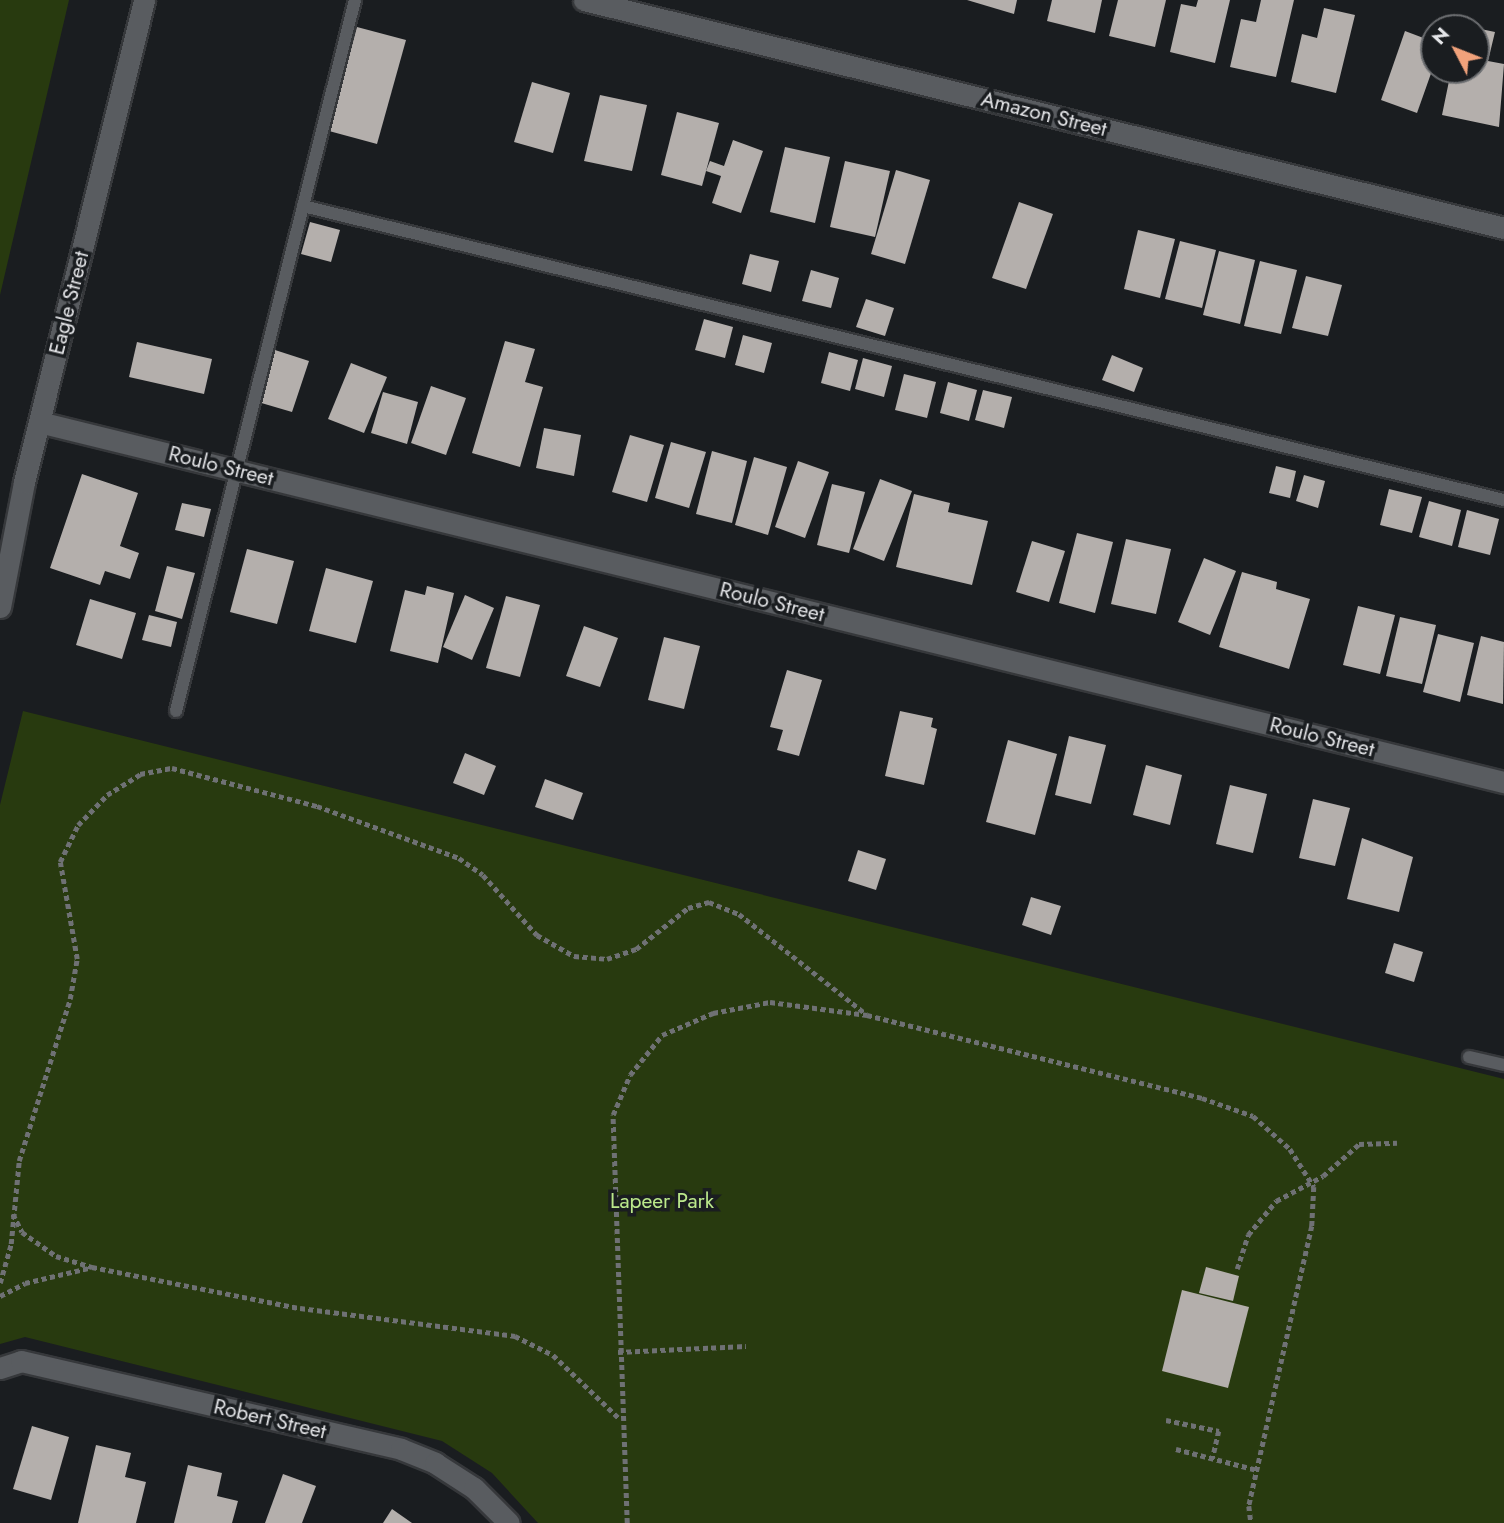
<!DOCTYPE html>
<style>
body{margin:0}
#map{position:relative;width:1504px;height:1523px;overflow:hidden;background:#1a1d20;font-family:Jost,sans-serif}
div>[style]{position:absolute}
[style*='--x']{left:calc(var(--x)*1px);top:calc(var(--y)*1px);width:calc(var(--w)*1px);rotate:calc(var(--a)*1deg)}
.green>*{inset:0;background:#283a0f}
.building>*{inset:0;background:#b4afac}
.path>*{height:4.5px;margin-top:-2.25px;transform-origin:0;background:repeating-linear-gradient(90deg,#6f7174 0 5px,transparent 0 8.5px)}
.roads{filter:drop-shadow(2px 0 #36383b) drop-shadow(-2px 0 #36383b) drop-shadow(0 2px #36383b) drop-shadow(0 -2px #36383b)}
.service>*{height:12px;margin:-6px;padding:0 6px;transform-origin:6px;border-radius:6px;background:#595c60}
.minor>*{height:21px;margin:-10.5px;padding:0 10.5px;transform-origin:10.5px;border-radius:10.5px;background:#595c60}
span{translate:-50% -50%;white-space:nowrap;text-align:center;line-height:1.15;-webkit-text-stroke:7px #1a1d20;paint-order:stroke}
.street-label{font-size:21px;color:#e4e5e8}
.park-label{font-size:21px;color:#bbe88b}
.north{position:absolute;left:1420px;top:14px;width:70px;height:70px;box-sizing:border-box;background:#1a1d20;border:2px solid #6b6d70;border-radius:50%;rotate:312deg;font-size:19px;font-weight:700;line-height:28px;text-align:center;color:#e4e5e8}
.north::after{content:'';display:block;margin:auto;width:24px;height:32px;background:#f1a27b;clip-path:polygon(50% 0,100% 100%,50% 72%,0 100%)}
</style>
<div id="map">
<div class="green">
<i style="clip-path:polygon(0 0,69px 0,0 295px)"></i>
<i style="clip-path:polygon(23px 711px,1504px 1079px,1504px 1523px,538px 1523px,492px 1473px,442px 1441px,25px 1337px,0 1344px,0 805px)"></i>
</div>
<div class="building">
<i style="clip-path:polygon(967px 0,1017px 0,1014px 14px)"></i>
<i style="clip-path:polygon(1052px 0,1102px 0,1095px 33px,1047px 21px)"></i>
<i style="clip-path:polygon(1118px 0,1166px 0,1155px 47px,1109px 36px)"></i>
<i style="clip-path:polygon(1198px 0,1230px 0,1215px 63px,1170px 52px,1181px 4px,1196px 7px)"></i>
<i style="clip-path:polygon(1261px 0,1294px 0,1276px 77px,1230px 67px,1241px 19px,1256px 22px)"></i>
<i style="clip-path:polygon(1324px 8px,1355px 15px,1336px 93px,1291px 82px,1302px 34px,1317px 38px)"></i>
<i style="clip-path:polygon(357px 27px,406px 40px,377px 144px,329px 131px)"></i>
<i style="clip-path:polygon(1476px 28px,1495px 32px,1488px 61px,1504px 64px,1499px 127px,1442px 115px,1449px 81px,1441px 79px,1443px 70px,1476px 70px)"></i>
<i style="clip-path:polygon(1405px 31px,1434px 42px,1434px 65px,1417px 113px,1381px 100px)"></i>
<i style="clip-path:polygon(532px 82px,570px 93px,553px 153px,514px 142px)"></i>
<i style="clip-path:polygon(600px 95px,647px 105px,632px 171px,584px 161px)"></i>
<i style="clip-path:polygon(677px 112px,719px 123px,702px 186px,661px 175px)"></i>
<i style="clip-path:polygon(733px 140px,763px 151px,741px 213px,712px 203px,721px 176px,706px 171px,710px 161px,724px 166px)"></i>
<i style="clip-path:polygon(785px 147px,830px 157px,815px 223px,770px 212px)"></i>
<i style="clip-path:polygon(845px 161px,890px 171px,875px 237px,830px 227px)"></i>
<i style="clip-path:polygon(896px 170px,930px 180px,905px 264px,871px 254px)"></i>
<i style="clip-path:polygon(1019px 202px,1053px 214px,1026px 289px,992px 278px)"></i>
<i style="clip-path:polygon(310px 222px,340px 230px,331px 262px,301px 254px)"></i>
<i style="clip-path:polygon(1138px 230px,1175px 239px,1160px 298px,1124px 289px)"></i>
<i style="clip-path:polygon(1180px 241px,1216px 250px,1202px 308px,1165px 299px)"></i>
<i style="clip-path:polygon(1219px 251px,1255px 260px,1240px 324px,1203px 315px)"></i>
<i style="clip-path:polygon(750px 254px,779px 261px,771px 292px,742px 284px)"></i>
<i style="clip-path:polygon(1260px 261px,1297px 270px,1281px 334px,1244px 326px)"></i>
<i style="clip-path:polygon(811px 270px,839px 278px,831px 308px,802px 301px)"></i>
<i style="clip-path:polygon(1306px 276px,1342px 285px,1328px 336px,1292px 328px)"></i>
<i style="clip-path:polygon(866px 299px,894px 308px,885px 336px,856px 327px)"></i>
<i style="clip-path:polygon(704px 319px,733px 327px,725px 358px,695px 350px)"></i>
<i style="clip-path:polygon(743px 335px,772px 343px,764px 373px,735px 365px)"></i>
<i style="clip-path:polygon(505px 341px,535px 349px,525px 382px,543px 387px,520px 467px,472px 453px)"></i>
<i style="clip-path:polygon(137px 342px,212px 359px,204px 394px,129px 377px)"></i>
<i style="clip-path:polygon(275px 350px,309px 361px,292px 412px,258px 402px)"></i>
<i style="clip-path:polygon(829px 352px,858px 360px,850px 391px,821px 383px)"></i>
<i style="clip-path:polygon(1112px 355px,1143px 368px,1134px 392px,1102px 380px)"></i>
<i style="clip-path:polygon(863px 358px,892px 366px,884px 397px,855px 389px)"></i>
<i style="clip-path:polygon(351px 363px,387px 377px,364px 433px,328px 419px)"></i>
<i style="clip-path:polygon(904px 374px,936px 382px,927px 418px,895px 410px)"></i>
<i style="clip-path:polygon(948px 382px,977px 390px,969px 421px,940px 413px)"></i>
<i style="clip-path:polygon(431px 386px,466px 398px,446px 455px,411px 443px)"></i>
<i style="clip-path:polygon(983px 390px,1012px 397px,1004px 428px,975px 420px)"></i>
<i style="clip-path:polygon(383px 392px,418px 402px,407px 444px,371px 433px)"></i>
<i style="clip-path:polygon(544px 428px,581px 435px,574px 476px,536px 468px)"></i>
<i style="clip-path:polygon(630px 435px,664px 445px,647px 502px,612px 492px)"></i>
<i style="clip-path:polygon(671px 442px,706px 452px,689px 508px,655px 498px)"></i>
<i style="clip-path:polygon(712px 451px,747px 461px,732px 523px,696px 514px)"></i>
<i style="clip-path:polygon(754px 457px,787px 467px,768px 535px,735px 525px)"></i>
<i style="clip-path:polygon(798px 461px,829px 472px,805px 538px,775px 527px)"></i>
<i style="clip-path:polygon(1276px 466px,1296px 471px,1290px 498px,1269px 493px)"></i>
<i style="clip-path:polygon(82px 474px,138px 493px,120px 546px,139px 553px,130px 579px,105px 571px,100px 585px,50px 568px)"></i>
<i style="clip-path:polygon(1304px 475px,1325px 481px,1318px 508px,1296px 501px)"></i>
<i style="clip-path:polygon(880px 479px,912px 491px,884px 561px,853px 549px)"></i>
<i style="clip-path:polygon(832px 484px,865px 492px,849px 553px,817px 545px)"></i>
<i style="clip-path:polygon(1389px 489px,1422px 497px,1412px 533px,1380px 525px)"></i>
<i style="clip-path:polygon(914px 494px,950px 503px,948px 512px,988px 521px,972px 585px,896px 567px)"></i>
<i style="clip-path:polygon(1429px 501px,1461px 510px,1452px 546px,1419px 537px)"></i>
<i style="clip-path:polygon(182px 503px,211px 509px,204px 537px,175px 530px)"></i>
<i style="clip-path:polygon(1467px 510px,1499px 519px,1490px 555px,1458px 547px)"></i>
<i style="clip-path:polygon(1077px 533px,1113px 542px,1095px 613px,1059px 603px)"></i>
<i style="clip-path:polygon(1126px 539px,1171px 549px,1156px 614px,1111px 604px)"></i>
<i style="clip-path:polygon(1032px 541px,1065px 551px,1049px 602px,1016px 592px)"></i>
<i style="clip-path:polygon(247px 549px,294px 561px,277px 624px,230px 612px)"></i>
<i style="clip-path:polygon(1204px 558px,1236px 571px,1210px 635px,1178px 622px)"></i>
<i style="clip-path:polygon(167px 566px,195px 573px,182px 619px,155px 611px)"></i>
<i style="clip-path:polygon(326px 568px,373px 581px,356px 643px,309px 631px)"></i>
<i style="clip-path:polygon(1242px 572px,1277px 582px,1276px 589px,1310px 599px,1289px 669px,1219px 647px)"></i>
<i style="clip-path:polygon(427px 586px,454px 593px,438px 663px,390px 651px,405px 590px,425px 595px)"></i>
<i style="clip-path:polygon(465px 595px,494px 608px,472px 660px,443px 647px)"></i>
<i style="clip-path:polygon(506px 596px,540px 605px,520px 677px,486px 668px)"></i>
<i style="clip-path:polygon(90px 599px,136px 613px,122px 659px,76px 645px)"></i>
<i style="clip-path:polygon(1358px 606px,1395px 615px,1380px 674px,1343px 665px)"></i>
<i style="clip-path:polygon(149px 615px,177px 622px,171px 647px,142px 640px)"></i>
<i style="clip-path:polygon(1400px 617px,1436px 625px,1422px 684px,1386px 676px)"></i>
<i style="clip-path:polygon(584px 626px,618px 638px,600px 687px,566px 676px)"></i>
<i style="clip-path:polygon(1438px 634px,1474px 643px,1460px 702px,1423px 692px)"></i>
<i style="clip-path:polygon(1481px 636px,1504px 642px,1503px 704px,1467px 695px)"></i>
<i style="clip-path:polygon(664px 637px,700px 646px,684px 709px,648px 700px)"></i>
<i style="clip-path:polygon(787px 670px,822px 680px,799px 756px,777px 750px,783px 730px,770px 727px)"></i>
<i style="clip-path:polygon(900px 711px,933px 718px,931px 727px,937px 729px,924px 785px,885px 776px)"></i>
<i style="clip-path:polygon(1069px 736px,1106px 745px,1091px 804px,1055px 795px)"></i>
<i style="clip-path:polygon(1008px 740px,1057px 754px,1035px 835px,986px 822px)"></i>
<i style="clip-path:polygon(465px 753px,496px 766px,484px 795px,453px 783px)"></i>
<i style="clip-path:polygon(1146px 765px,1182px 775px,1170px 825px,1133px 815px)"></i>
<i style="clip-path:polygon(545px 779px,583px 793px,573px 820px,535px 807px)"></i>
<i style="clip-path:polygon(1230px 785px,1267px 794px,1253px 853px,1216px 844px)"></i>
<i style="clip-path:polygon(1313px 799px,1350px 808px,1335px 866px,1299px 858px)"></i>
<i style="clip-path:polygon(1362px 838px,1413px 857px,1399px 912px,1347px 899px)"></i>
<i style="clip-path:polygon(858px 850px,886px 859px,876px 890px,848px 881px)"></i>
<i style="clip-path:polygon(1031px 897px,1061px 906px,1051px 935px,1022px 925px)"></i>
<i style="clip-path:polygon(1394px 943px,1423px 952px,1414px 982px,1385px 973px)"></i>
<i style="clip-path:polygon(1206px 1267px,1239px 1276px,1233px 1301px,1199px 1293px)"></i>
<i style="clip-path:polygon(1182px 1290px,1249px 1307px,1228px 1388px,1162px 1371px)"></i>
<i style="clip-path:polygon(32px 1426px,69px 1437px,51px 1500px,13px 1489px)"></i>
<i style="clip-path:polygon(96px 1445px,131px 1453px,125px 1477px,146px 1482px,136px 1523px,78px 1523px)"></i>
<i style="clip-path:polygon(188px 1465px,222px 1473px,217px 1496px,238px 1501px,232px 1523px,174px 1523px)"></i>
<i style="clip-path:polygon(283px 1474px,316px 1486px,302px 1523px,265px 1523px)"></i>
<i style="clip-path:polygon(392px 1509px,412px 1523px,383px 1523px)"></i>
</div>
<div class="path">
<i style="--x:13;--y:1214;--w:20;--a:63"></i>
<i style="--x:22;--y:1232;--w:42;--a:35.2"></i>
<i style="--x:56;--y:1256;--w:38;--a:17"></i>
<i style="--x:92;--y:1267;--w:212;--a:11.2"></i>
<i style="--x:300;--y:1308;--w:217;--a:7.4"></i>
<i style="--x:515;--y:1336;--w:42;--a:26.6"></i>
<i style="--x:553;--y:1355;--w:93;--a:43.7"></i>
<i style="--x:1237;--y:1269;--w:36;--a:-72"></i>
<i style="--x:1248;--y:1235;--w:44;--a:-50.5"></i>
<i style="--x:1276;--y:1201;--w:53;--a:-28"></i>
<i style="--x:1323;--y:1176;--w:48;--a:-41.6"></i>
<i style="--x:1359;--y:1144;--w:38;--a:-2"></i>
<i style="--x:0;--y:1283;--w:41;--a:-74.2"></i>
<i style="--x:11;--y:1244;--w:83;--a:-84.5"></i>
<i style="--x:19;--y:1161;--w:170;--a:-72.5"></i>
<i style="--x:70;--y:999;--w:41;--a:-80.1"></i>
<i style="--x:77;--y:959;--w:98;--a:-99.9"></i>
<i style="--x:60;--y:862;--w:41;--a:-64.1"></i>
<i style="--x:78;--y:825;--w:42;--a:-46"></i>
<i style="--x:107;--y:795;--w:39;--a:-32"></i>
<i style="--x:140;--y:774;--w:33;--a:-11"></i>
<i style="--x:172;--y:768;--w:150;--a:14.7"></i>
<i style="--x:317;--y:806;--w:151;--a:20.1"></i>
<i style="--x:459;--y:858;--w:29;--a:35"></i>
<i style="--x:483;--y:875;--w:81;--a:48"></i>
<i style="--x:537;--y:935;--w:43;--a:29.6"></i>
<i style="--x:574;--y:956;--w:33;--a:5"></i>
<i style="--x:607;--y:959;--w:31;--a:-19"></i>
<i style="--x:636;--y:949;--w:66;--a:-38.3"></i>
<i style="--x:688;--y:908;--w:22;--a:-16"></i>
<i style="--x:709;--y:902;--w:32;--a:22"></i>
<i style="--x:739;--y:914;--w:162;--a:38.2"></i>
<i style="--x:0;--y:1296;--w:28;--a:-27"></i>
<i style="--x:25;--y:1283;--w:66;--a:-13.2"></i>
<i style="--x:618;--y:1352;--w:128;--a:-2.7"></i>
<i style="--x:1166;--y:1420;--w:54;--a:11.7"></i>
<i style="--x:1219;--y:1431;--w:28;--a:103"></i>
<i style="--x:1176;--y:1449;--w:84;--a:14.5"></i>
<i style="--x:627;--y:1523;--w:408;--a:-92"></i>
<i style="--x:613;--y:1115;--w:43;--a:-67"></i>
<i style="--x:630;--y:1075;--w:51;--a:-51.3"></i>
<i style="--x:662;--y:1035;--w:56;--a:-23.3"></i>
<i style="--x:713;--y:1013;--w:58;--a:-10.9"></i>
<i style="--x:770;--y:1002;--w:98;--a:7.6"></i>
<i style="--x:867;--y:1015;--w:345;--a:13.9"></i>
<i style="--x:1202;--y:1098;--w:54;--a:19.4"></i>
<i style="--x:1253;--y:1116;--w:50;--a:41.7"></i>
<i style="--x:1290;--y:1149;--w:45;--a:57.7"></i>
<i style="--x:1314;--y:1187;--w:39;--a:93"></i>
<i style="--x:1312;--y:1226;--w:287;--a:102.7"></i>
<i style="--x:1249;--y:1506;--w:17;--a:83"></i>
</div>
<div class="roads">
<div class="service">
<i style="--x:303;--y:206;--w:1236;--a:13.76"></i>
<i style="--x:176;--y:711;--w:733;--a:-75.87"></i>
<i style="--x:1469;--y:1057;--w:36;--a:13"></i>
</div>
<div class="minor">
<i style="--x:584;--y:0;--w:948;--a:13.92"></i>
<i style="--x:39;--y:422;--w:1509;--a:13.81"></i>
<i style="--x:0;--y:607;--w:127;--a:-79.1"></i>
<i style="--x:24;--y:482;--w:497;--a:-76"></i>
<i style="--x:0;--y:1368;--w:22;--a:-18"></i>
<i style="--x:21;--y:1361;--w:390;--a:13"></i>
<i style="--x:401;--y:1449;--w:37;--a:22"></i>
<i style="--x:435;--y:1463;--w:46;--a:32.7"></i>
<i style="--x:474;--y:1488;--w:49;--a:45"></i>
</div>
</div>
<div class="street-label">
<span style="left:1044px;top:114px;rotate:14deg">Amazon Street</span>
<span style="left:69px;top:303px;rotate:-76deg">Eagle Street</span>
<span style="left:221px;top:466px;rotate:14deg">Roulo Street</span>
<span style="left:772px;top:602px;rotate:14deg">Roulo Street</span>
<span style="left:1322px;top:737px;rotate:14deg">Roulo Street</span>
<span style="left:270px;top:1419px;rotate:13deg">Robert Street</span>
</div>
<div class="park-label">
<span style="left:662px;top:1201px">Lapeer Park</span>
</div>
<div class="north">N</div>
</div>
